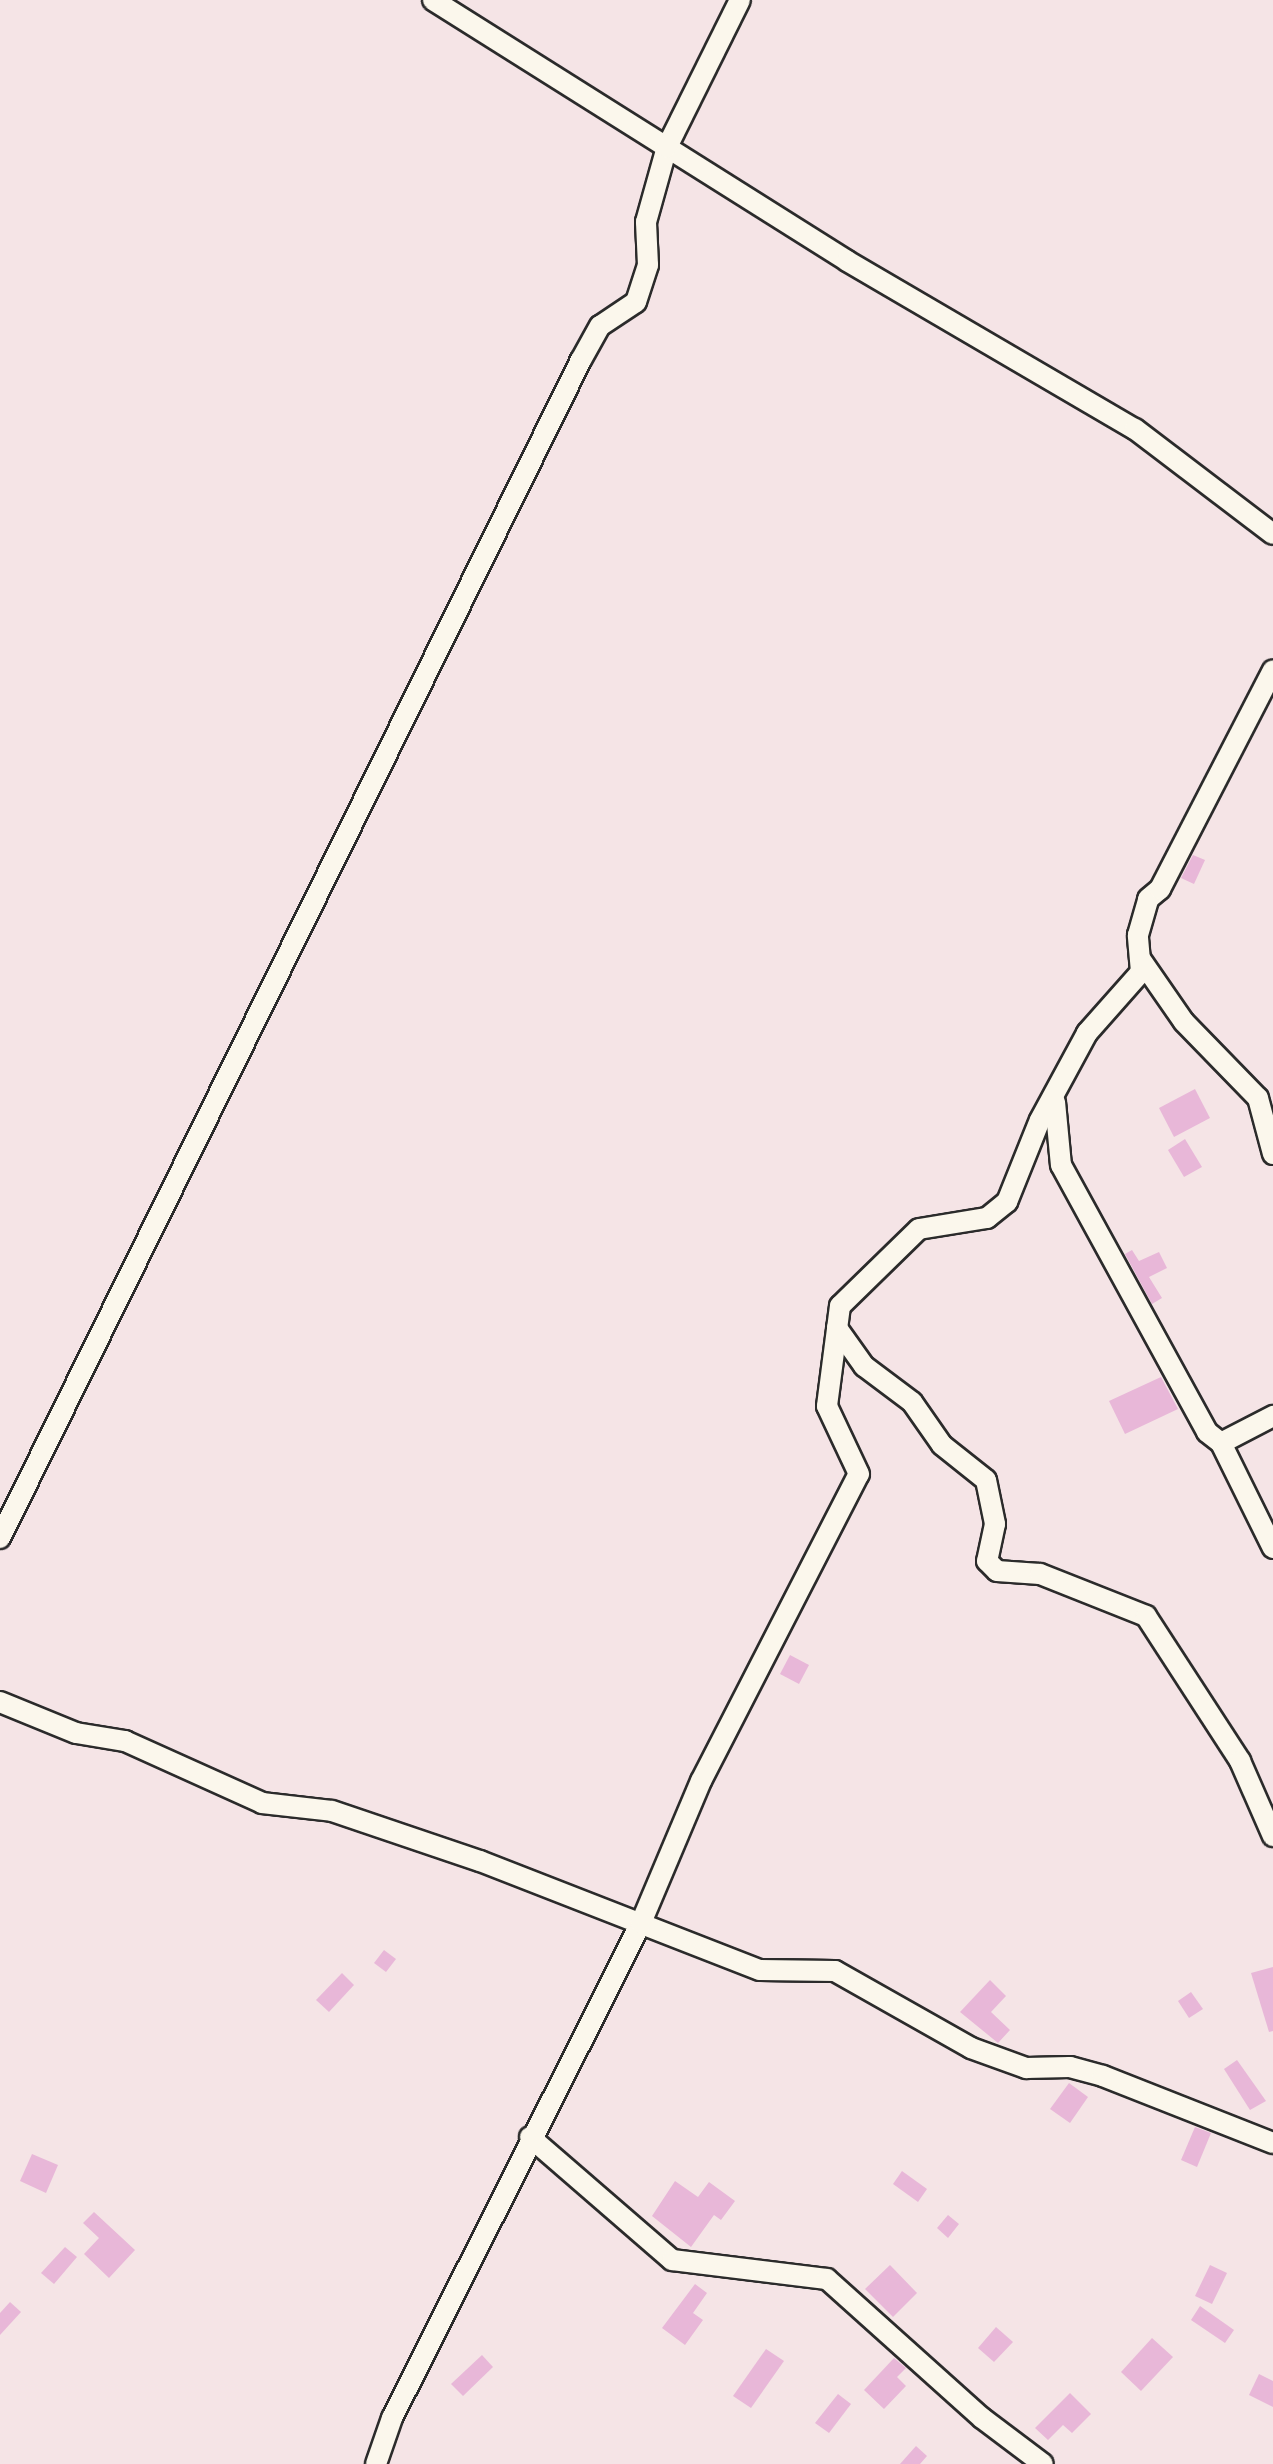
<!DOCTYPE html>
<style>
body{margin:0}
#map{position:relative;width:1273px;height:2464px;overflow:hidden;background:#f5e4e6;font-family:Dekko,sans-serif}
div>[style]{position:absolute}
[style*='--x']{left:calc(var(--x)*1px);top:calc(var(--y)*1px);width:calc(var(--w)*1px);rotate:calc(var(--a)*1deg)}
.building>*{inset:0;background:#e8b7d8}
.roads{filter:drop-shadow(2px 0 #2b2b2b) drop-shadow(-2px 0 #2b2b2b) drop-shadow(0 2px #2b2b2b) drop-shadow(0 -2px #2b2b2b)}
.minor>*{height:20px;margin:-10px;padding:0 10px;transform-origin:10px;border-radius:10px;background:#fbf7ec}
span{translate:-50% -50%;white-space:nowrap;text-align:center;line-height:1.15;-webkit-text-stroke:8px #fbf7ec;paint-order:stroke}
</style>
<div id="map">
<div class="building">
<i style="clip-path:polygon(1193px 855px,1205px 860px,1194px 884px,1181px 878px)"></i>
<i style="clip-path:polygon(1195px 1089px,1210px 1118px,1174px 1137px,1159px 1108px)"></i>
<i style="clip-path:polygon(1185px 1139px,1202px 1167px,1184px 1177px,1168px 1150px)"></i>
<i style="clip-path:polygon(1132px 1250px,1139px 1261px,1159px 1252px,1167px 1268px,1149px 1277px,1162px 1298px,1152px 1304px,1125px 1254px)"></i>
<i style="clip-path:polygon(1161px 1377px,1178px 1409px,1125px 1434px,1109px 1401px)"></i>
<i style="clip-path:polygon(790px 1655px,809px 1665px,799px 1684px,780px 1674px)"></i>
<i style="clip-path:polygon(384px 1950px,396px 1959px,386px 1972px,374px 1963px)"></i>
<i style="clip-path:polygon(1273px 1967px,1273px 2031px,1269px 2032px,1251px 1973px)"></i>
<i style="clip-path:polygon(342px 1973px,354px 1985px,329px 2012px,316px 2000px)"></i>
<i style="clip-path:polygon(990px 1980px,1006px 1996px,991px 2012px,1010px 2030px,998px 2043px,960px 2012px)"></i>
<i style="clip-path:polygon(1191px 1992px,1203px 2009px,1189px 2018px,1178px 2001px)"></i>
<i style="clip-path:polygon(1237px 2060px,1266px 2101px,1250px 2110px,1224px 2069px)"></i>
<i style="clip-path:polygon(1069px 2083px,1088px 2097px,1070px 2123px,1050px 2109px)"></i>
<i style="clip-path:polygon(1195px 2127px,1211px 2133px,1197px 2167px,1181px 2160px)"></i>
<i style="clip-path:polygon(32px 2154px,58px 2165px,46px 2193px,20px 2181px)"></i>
<i style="clip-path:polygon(902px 2171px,927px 2189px,918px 2202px,893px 2184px)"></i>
<i style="clip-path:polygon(675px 2181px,698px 2197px,709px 2182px,735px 2201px,721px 2220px,714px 2215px,691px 2247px,652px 2216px)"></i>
<i style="clip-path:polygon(94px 2212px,135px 2250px,109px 2278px,84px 2254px,99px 2238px,83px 2223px)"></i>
<i style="clip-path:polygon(948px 2215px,959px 2224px,948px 2238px,937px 2228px)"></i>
<i style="clip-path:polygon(65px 2247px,77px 2257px,54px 2284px,41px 2273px)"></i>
<i style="clip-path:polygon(890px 2265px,917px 2293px,893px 2317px,865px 2289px)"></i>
<i style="clip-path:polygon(1210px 2265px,1227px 2273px,1212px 2304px,1195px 2296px)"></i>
<i style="clip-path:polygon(695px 2284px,707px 2293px,693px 2313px,703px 2320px,685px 2345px,662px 2328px)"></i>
<i style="clip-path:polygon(10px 2302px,21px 2312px,0 2335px,0 2313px)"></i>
<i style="clip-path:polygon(1200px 2306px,1234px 2330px,1225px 2343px,1191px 2320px)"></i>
<i style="clip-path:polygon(996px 2327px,1013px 2342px,994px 2362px,978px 2348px)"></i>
<i style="clip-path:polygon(1152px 2338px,1173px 2357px,1141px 2391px,1121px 2372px)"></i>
<i style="clip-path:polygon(766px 2349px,784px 2361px,751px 2408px,733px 2396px)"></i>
<i style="clip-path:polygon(482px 2355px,493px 2367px,463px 2396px,451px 2384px)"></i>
<i style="clip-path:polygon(894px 2358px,906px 2368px,897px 2377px,906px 2386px,884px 2409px,864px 2390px)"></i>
<i style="clip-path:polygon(1259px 2374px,1273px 2381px,1273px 2407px,1249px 2395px)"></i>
<i style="clip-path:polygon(1070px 2393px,1091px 2414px,1072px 2433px,1063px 2425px,1048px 2440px,1035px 2428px)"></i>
<i style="clip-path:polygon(838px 2394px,851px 2404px,829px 2433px,815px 2423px)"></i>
<i style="clip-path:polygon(916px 2446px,927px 2456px,920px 2464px,900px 2464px)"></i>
</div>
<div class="roads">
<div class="minor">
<i style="--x:433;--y:0;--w:489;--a:32.2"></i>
<i style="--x:847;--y:261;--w:333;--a:30.3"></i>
<i style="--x:1135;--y:429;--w:173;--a:37.3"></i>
<i style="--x:1141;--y:960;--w:75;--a:55.3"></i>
<i style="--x:1184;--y:1022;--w:106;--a:45.8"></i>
<i style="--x:1258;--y:1098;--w:58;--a:75"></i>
<i style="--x:1055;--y:1102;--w:63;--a:84.6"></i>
<i style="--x:1061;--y:1165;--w:304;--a:61.3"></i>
<i style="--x:1207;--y:1432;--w:18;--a:38"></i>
<i style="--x:1221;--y:1443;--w:59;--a:-27.4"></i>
<i style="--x:837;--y:1328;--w:47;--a:54.6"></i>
<i style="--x:864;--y:1366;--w:60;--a:36.9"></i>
<i style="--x:912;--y:1402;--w:52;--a:55.1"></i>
<i style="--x:942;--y:1445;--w:56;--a:38.5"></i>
<i style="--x:986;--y:1480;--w:45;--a:78.4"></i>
<i style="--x:995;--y:1524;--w:38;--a:102"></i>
<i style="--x:987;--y:1561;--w:14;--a:45"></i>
<i style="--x:997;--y:1571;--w:43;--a:4"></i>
<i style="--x:1040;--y:1574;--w:114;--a:21.6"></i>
<i style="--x:1146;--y:1616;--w:173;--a:57"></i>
<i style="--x:1240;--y:1761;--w:82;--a:66.3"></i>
<i style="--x:1221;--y:1443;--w:117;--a:63.7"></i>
<i style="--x:0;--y:1538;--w:1313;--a:-63.75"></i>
<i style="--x:581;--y:360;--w:39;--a:-61"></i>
<i style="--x:600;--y:326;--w:43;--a:-33.7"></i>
<i style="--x:636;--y:302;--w:39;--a:-72"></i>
<i style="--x:648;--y:265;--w:43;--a:-92.7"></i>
<i style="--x:646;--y:222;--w:78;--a:-74.4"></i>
<i style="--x:667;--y:147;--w:164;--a:-63.6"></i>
<i style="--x:0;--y:1702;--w:82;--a:22.2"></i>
<i style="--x:76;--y:1733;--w:50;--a:9.3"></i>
<i style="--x:125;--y:1741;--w:150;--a:24.3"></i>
<i style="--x:262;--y:1803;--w:70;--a:6.5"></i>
<i style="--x:332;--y:1811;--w:156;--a:18.7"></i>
<i style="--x:480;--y:1861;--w:300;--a:21.3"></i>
<i style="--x:760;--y:1970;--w:75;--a:0.8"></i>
<i style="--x:835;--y:1971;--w:156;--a:29.5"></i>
<i style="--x:971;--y:2048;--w:59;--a:20"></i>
<i style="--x:1026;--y:2068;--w:44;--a:-1.3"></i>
<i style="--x:1070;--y:2067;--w:34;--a:15"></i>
<i style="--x:1103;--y:2076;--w:183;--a:21.5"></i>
<i style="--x:530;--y:2137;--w:188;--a:40.9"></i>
<i style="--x:672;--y:2260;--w:156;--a:7"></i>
<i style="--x:827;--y:2279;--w:208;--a:41.9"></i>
<i style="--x:982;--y:2418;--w:76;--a:37"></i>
<i style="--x:376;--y:2464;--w:49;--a:-70.8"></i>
<i style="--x:392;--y:2418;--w:554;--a:-63.3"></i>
<i style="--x:641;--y:1923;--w:154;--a:-67.1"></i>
<i style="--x:701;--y:1781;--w:345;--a:-62.8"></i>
<i style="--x:859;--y:1474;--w:75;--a:-115.2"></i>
<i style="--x:827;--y:1406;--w:101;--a:-82.6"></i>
<i style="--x:840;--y:1306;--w:110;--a:-44.3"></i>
<i style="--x:919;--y:1229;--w:69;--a:-9.2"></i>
<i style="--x:987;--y:1218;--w:26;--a:-39"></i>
<i style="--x:1007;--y:1202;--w:88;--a:-68.1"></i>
<i style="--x:1040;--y:1120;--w:99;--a:-61.6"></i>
<i style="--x:1087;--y:1033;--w:81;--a:-48.5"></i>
<i style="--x:1141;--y:972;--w:37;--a:-95"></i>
<i style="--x:1138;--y:935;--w:37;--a:-74"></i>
<i style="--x:1148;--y:899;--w:16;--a:-40"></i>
<i style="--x:1160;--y:889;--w:246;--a:-62.7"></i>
</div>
</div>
</div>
